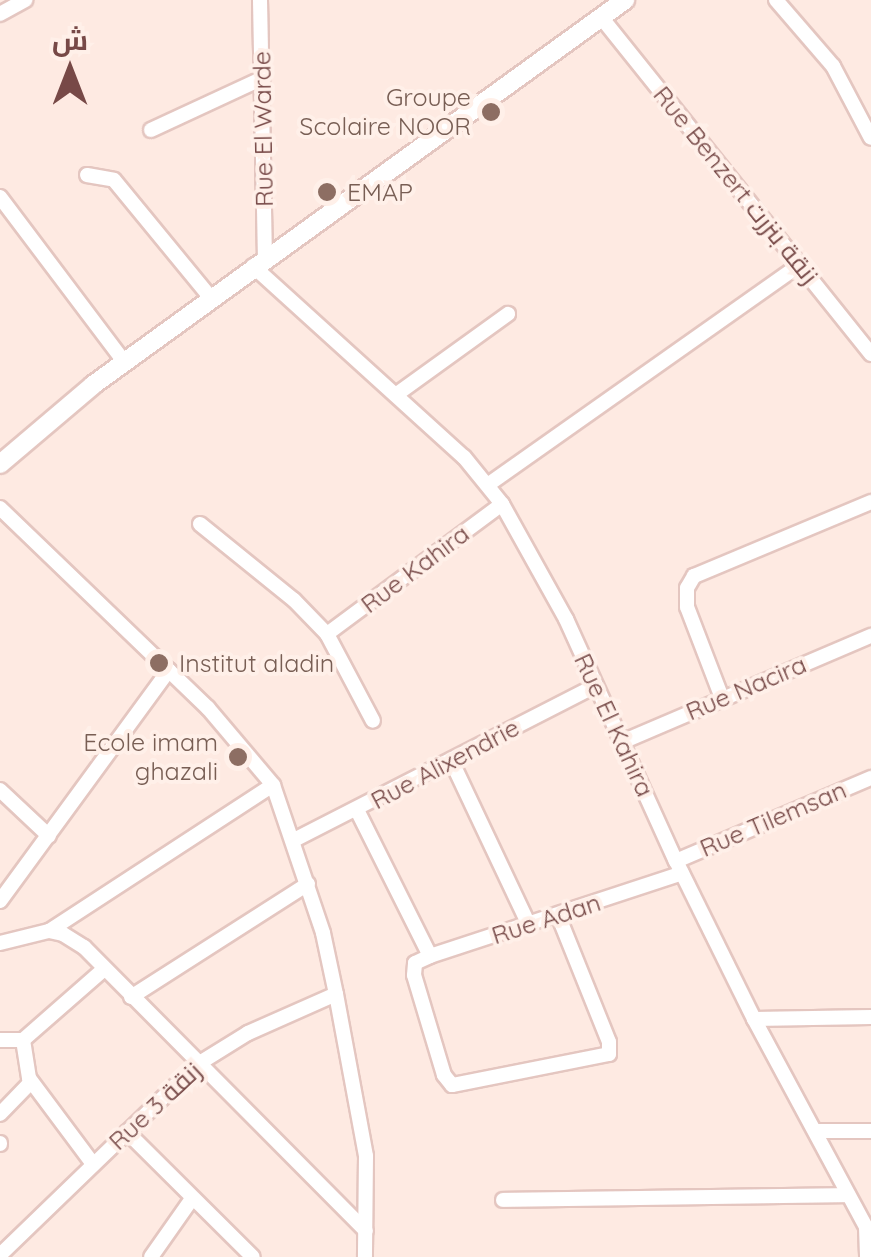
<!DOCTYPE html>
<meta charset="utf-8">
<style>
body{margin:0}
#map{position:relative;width:871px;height:1257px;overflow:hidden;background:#feeae2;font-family:Quicksand,Cairo,sans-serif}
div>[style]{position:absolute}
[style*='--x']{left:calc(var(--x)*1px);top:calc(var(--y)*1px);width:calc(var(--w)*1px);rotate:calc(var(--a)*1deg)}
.roads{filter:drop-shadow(2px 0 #e4c6c0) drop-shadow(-2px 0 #e4c6c0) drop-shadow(0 2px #e4c6c0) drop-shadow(0 -2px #e4c6c0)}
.minor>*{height:14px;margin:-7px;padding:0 7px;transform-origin:7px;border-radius:7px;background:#fff}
.tertiary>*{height:18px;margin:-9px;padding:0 9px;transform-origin:9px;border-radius:9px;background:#fff}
.dots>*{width:28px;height:28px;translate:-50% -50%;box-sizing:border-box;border:5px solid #fff0e9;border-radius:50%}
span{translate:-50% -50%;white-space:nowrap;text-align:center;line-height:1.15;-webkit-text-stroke:8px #fff0e9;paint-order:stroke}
.education-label{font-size:25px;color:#785e54}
.right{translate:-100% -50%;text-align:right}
.left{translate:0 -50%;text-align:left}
.street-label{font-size:25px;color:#774947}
.north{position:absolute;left:20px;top:20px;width:100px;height:100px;-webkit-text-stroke:8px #fff0e9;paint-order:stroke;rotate:0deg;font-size:28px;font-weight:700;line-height:40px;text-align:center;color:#774947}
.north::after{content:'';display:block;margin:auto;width:35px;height:45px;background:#774947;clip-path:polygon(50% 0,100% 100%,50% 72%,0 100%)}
</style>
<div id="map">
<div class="roads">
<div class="minor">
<i style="--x:260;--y:0;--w:258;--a:88.9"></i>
<i style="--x:776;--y:0;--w:87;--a:49.2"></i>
<i style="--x:833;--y:66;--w:81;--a:62.2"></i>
<i style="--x:0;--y:14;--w:29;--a:-29"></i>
<i style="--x:601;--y:17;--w:432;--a:51.3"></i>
<i style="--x:151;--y:130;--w:123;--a:-24.9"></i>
<i style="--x:87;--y:175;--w:27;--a:10"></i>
<i style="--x:114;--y:180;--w:153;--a:50.6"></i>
<i style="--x:0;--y:197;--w:208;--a:53"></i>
<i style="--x:253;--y:266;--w:285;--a:42.2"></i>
<i style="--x:464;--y:457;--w:60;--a:51"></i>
<i style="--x:502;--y:504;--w:132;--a:60.9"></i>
<i style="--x:566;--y:619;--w:266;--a:65.6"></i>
<i style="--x:676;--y:861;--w:176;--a:63.7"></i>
<i style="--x:754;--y:1019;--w:236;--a:61.7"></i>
<i style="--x:866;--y:1227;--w:30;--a:88"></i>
<i style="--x:397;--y:394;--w:137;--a:-35.8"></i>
<i style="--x:489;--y:484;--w:382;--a:-35.2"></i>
<i style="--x:0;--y:508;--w:289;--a:43.9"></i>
<i style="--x:208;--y:708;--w:101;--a:49.8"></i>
<i style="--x:273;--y:785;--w:156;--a:71.3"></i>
<i style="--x:323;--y:933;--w:62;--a:78"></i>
<i style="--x:336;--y:994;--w:165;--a:79.5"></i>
<i style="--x:366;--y:1156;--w:101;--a:90.6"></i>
<i style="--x:200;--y:524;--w:121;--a:39"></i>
<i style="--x:294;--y:600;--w:47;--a:45.9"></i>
<i style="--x:327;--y:634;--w:98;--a:62.1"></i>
<i style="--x:327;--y:634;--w:218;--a:-36.6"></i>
<i style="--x:722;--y:698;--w:97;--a:-111"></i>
<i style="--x:687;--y:607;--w:19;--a:-90"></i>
<i style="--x:687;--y:588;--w:14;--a:-60"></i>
<i style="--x:694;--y:576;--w:192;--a:-22.7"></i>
<i style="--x:622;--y:742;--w:271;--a:-23.1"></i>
<i style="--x:451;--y:760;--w:183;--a:64.7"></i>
<i style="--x:0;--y:790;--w:67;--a:43.2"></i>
<i style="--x:357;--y:810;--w:163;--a:63.4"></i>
<i style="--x:294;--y:840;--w:338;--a:-27.1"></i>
<i style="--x:676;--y:861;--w:212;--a:-23.1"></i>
<i style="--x:0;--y:901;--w:286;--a:-53.8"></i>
<i style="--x:558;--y:915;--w:137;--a:68.1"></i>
<i style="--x:609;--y:1042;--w:12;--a:90"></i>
<i style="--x:609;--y:1054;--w:160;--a:168.8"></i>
<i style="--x:452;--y:1085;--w:13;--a:-129"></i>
<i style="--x:444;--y:1075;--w:104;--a:-106.7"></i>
<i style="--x:414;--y:975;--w:12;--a:-85"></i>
<i style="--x:415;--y:963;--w:17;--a:-25"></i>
<i style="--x:430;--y:956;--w:265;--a:-18.2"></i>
<i style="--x:49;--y:931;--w:14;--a:12"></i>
<i style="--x:63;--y:934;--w:25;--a:32"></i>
<i style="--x:84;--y:947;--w:400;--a:45.2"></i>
<i style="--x:0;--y:943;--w:50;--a:-13.8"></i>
<i style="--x:49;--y:931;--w:267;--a:-33.1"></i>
<i style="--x:131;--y:997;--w:210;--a:-32.6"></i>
<i style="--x:754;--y:1019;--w:117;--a:-1"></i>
<i style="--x:0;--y:1040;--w:23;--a:0"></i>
<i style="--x:0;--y:1114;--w:45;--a:-45.9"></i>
<i style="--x:817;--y:1131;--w:54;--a:0"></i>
<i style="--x:127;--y:1132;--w:177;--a:44.8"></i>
<i style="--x:0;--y:1143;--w:1;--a:90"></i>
<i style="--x:93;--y:1164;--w:107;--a:-126.7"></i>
<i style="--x:29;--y:1078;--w:38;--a:-99"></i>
<i style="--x:23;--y:1040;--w:108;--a:-41.2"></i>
<i style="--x:503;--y:1200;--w:345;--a:-0.8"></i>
<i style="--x:0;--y:1255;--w:275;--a:-44"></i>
<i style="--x:198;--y:1064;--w:59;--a:-31.8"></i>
<i style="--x:248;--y:1033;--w:96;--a:-23.9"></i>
<i style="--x:151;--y:1257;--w:70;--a:-54.9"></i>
</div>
<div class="tertiary">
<i style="--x:0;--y:464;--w:122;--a:-40.3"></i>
<i style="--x:93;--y:385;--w:657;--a:-35.89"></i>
</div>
</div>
<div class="dots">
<i style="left:491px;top:112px;background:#8d6e63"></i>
<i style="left:327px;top:192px;background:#8d6e63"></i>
<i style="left:159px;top:663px;background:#8d6e63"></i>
<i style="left:238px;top:757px;background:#8d6e63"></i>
</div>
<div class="education-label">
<span class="right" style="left:471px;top:112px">Groupe<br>Scolaire NOOR</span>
<span class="left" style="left:347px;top:192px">EMAP</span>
<span class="left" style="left:179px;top:663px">Institut aladin</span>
<span class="right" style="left:218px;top:757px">Ecole imam<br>ghazali</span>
</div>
<div class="street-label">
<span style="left:263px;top:129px;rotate:-91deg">Rue El Warde</span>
<span style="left:736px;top:185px;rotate:51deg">Rue Benzert زنقة بنزرت</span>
<span style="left:415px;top:569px;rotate:-37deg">Rue Kahira</span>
<span style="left:746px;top:688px;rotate:-23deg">Rue Nacira</span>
<span style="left:614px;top:725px;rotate:65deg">Rue El Kahira</span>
<span style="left:445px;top:764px;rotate:-28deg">Rue Alixendrie</span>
<span style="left:773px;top:819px;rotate:-23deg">Rue Tilemsan</span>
<span style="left:546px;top:919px;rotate:-18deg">Rue Adan</span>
<span style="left:155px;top:1106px;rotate:-43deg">Rue 3 زنقة</span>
</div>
<div class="north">ش</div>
</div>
